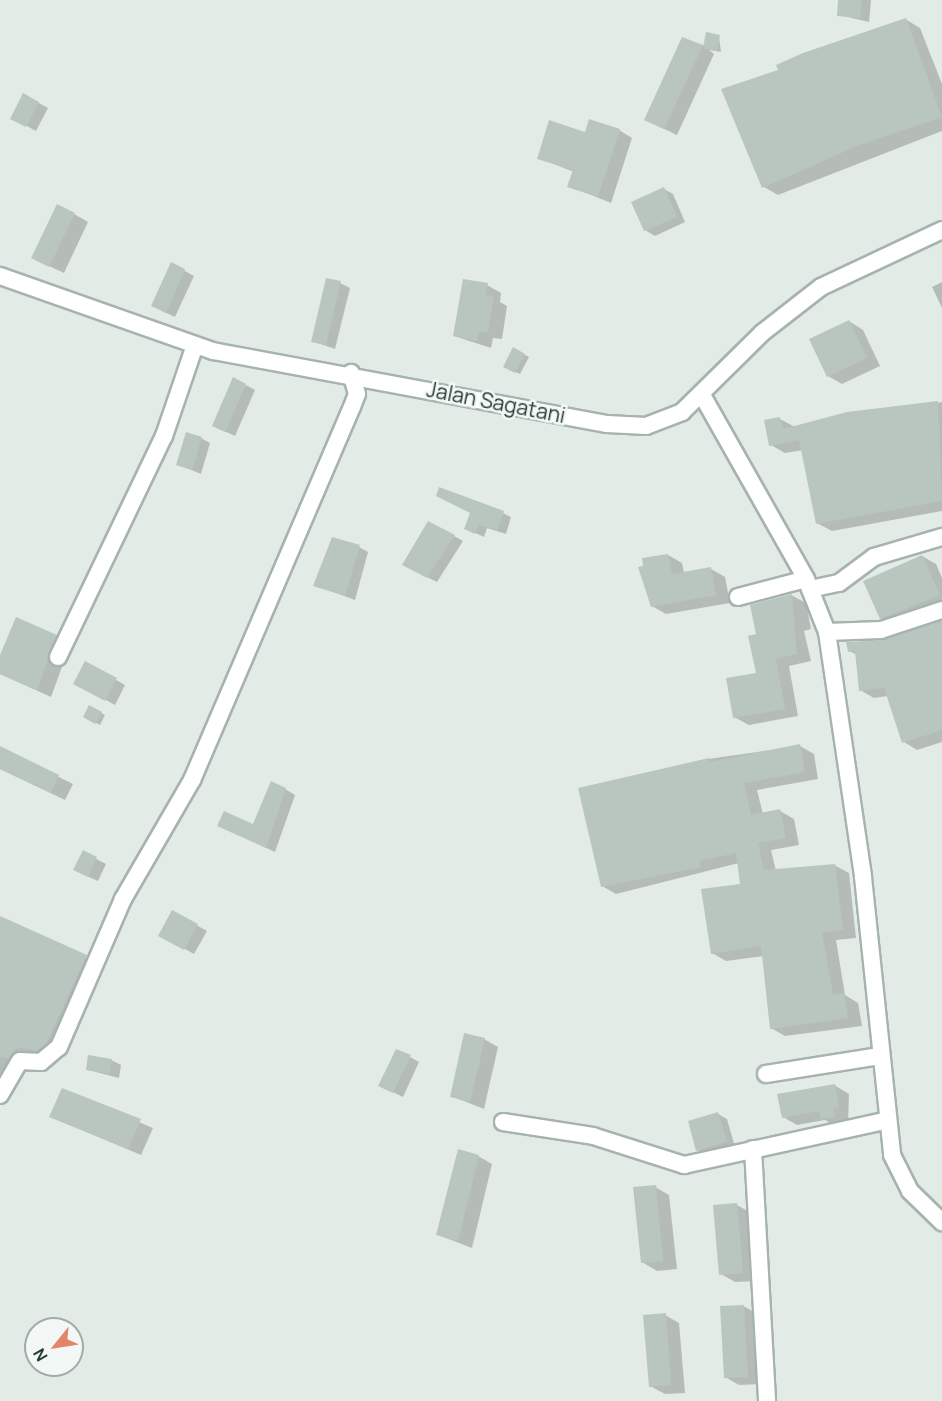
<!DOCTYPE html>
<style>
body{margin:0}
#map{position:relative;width:942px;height:1401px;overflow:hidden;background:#e3ebe7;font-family:Manrope,sans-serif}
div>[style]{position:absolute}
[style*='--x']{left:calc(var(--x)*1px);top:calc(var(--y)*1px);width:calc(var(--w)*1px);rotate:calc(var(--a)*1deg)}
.shadow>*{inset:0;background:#0003}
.building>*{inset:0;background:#b9c6c0}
.roads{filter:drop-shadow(2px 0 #a6b3ae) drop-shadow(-2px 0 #a6b3ae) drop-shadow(0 2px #a6b3ae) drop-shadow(0 -2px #a6b3ae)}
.minor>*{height:16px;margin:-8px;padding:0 8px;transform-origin:8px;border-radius:8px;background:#fff}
span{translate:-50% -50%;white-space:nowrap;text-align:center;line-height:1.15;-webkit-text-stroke:5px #f3f8f6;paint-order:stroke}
.street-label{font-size:21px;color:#243b34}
.north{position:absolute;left:24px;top:1317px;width:60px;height:60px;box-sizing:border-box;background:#f3f8f6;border:2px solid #a0aca8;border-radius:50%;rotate:240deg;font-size:16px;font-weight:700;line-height:24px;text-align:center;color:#243b34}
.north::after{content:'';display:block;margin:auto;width:21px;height:27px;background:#e48468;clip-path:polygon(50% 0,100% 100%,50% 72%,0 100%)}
</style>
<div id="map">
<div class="shadow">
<i style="clip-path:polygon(840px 0,871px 0,869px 22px,839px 15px)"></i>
<i style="clip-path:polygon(905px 19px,920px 28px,942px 84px,942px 131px,778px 195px,764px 187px,780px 71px)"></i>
<i style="clip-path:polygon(719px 37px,721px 52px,709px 50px,714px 54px,677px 135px,645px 120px,702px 46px)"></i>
<i style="clip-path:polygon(24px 95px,48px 108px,36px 131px,12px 118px)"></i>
<i style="clip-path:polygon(619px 130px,632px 138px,611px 203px,569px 186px,574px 172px,539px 158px,586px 134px)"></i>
<i style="clip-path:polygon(664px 189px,673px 194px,685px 222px,655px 236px,645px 230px)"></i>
<i style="clip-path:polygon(74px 214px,88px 222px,64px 273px,47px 265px)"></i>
<i style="clip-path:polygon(172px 264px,194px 276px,175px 317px,162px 311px)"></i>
<i style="clip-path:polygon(942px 282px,942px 308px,932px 287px)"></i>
<i style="clip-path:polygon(340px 283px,350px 288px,335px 349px,312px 341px)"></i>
<i style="clip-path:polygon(487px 285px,501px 293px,500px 302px,507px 306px,502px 339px,493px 338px,491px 348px,454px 336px)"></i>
<i style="clip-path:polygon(849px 321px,863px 330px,880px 366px,842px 384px,828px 376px)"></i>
<i style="clip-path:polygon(514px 349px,529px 357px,520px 374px,505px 367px)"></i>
<i style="clip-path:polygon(246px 385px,255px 390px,235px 436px,213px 426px)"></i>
<i style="clip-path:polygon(942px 402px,942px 511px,832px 531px,817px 523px,803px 450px,785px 453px,771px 445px,780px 419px,795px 427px)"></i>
<i style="clip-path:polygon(201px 438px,210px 443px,201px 474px,177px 464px)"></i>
<i style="clip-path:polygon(503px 513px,511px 517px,506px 534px,487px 528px,484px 537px,465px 528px)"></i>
<i style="clip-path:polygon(454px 536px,463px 541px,437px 582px,413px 570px)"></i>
<i style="clip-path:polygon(359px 547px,368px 552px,355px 600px,315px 585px)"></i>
<i style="clip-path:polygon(668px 555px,682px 563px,684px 573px,711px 569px,725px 577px,730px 603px,666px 614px,652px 606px)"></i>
<i style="clip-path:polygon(922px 556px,936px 564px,942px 578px,942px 608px,895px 626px,881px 618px)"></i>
<i style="clip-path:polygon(791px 595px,806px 603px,811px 629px,804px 631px,811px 661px,789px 666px,798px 716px,749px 725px,734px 717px,758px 674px,758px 635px)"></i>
<i style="clip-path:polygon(942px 621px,942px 742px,917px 750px,904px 742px,888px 696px,874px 698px,860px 690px,857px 655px,849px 651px)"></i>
<i style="clip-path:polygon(56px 637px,70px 645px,51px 697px,0 674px,0 658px)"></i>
<i style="clip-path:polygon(86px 663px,125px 685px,115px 705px,75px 683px)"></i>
<i style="clip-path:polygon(90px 707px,105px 715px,100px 725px,85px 717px)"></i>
<i style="clip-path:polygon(800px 746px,814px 754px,818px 779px,757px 790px,763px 814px,780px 811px,794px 819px,799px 845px,771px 850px,776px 871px,834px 865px,849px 873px,856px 938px,836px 940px,845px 995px,858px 1003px,862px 1026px,785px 1036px,771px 1028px,764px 956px,726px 961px,712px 953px,742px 885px,739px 863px,616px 894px,602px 886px,708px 759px)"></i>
<i style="clip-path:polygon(0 748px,73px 784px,65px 800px,0 769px)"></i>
<i style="clip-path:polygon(285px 789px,295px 795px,275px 852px,228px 830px,253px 826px)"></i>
<i style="clip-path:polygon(83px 852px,106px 864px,98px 881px,84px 875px)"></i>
<i style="clip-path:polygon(173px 912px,207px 931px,194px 954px,160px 935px)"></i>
<i style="clip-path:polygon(0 918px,101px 964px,52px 1059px,32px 1054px,0 1094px)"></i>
<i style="clip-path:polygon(484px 1039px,498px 1047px,484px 1109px,451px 1096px)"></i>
<i style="clip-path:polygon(410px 1057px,419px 1062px,403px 1097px,389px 1090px)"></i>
<i style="clip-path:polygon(111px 1060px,121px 1065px,119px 1078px,88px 1070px)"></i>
<i style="clip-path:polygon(834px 1085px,849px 1094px,848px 1124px,836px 1127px,825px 1120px,797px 1125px,783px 1117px)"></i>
<i style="clip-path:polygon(63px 1090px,153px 1128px,141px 1155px,51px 1117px)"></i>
<i style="clip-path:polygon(718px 1114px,727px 1119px,735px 1147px,707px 1155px,698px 1150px)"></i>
<i style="clip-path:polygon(478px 1156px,492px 1164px,472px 1248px,438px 1235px)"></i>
<i style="clip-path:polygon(655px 1187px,669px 1195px,677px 1269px,657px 1271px,642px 1262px)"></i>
<i style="clip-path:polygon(737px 1205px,751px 1213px,757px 1281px,735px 1282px,721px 1274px)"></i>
<i style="clip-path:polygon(743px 1306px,758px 1314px,762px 1384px,739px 1385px,725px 1377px)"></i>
<i style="clip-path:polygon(665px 1315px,679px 1323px,685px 1393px,665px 1394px,650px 1386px)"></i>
</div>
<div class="building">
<i style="clip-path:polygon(838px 0,862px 0,860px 18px,837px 16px)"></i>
<i style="clip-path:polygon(906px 18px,942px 117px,859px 145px,762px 188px,721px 89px,778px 70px,776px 65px,803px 53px)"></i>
<i style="clip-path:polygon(706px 32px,720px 35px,717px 51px,703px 48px)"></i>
<i style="clip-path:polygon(682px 37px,703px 45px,664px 129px,644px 120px)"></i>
<i style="clip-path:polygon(23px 93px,39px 102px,26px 127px,10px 119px)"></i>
<i style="clip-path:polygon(589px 119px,620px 129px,598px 197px,567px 187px,573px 170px,537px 159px,549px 120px,585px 132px)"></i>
<i style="clip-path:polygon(664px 187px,677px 217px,644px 231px,631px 202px)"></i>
<i style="clip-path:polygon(57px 204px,75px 213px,49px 267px,31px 258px)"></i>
<i style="clip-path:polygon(171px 262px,185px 269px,166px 313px,151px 306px)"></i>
<i style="clip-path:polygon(326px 278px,341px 281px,326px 345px,311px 342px)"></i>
<i style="clip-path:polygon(463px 279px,488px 283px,485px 295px,494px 296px,488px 332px,479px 331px,477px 341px,453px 336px)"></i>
<i style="clip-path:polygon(849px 320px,867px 358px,827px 377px,809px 339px)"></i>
<i style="clip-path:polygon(513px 347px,525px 354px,515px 373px,503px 367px)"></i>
<i style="clip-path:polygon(233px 377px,246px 384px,225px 432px,212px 426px)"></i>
<i style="clip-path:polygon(938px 401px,942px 501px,816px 524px,799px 440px,769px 446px,764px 420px,780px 417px,783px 429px,847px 412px)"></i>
<i style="clip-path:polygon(186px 432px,202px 437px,192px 470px,176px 465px)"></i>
<i style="clip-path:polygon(439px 487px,504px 511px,497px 531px,479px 525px,475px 534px,464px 529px,470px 513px,436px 496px)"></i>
<i style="clip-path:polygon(428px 521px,455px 535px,427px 578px,402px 565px)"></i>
<i style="clip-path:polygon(332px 537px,360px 545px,345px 596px,313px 586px)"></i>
<i style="clip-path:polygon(668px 554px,672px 574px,711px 567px,716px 595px,651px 607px,638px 567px,643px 566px,642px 558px)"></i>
<i style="clip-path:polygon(922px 555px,940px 595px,880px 619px,863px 581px)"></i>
<i style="clip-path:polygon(792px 594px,797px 654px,776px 659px,785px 709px,733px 718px,726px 678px,756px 673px,748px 636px,756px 634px,750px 605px)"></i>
<i style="clip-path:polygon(16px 617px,57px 635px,37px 690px,0 674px,0 655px)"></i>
<i style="clip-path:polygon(942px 621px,942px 730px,902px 743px,884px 688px,859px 691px,855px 651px,848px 652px,846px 642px,884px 640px)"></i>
<i style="clip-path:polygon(85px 661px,117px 678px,105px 701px,73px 684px)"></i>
<i style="clip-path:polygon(89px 705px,102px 712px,95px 724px,83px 717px)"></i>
<i style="clip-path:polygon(800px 744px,805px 772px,744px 783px,751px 815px,780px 809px,786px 838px,758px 843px,764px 870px,835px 864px,843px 930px,822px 933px,833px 995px,844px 993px,848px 1018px,770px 1029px,761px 946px,711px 954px,701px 889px,740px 884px,736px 853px,700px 861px,701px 867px,601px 887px,578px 788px,709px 758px,710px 762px)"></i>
<i style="clip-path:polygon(0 746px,59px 775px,51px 793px,0 769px)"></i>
<i style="clip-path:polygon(271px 781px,286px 788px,266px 848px,217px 826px,224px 811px,253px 824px)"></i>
<i style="clip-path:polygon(83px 850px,97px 857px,88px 877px,73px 870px)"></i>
<i style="clip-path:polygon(172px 910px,198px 924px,184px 950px,158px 936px)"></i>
<i style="clip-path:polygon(0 916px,87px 955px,46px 1044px,37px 1051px,17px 1047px,9px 1059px,0 1057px)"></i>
<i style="clip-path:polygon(464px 1033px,485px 1038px,470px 1102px,450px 1097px)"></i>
<i style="clip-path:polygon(396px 1049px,411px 1055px,393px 1093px,378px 1086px)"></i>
<i style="clip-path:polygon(88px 1055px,112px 1059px,110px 1074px,86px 1070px)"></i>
<i style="clip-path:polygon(835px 1084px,839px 1108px,834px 1109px,835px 1117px,821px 1119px,819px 1111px,782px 1118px,777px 1094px)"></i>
<i style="clip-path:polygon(62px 1088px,141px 1119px,128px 1149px,49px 1117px)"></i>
<i style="clip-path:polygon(718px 1112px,727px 1142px,696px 1151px,688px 1121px)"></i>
<i style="clip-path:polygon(458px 1149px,479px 1155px,458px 1241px,436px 1235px)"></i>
<i style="clip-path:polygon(656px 1185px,663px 1261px,641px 1263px,633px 1187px)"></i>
<i style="clip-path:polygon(737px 1203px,743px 1273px,719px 1275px,713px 1205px)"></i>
<i style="clip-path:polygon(744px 1305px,748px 1377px,724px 1378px,720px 1306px)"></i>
<i style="clip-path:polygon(666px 1313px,671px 1385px,649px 1387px,643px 1315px)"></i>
</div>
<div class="roads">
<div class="minor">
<i style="--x:0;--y:276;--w:226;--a:19.4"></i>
<i style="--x:213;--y:351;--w:401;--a:10.5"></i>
<i style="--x:607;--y:424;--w:39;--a:3"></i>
<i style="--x:646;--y:426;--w:39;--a:-21"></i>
<i style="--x:682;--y:412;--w:112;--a:-44.6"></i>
<i style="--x:762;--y:333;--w:75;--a:-37.9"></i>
<i style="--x:821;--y:287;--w:134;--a:-25.2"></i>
<i style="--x:702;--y:395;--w:211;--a:60.5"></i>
<i style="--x:806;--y:579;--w:57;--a:68.4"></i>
<i style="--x:827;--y:632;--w:248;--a:81.6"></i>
<i style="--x:863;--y:877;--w:280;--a:84"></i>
<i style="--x:892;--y:1155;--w:40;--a:63.4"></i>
<i style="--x:910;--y:1191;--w:45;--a:44.1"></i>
<i style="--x:810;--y:589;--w:30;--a:-12"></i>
<i style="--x:839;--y:583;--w:44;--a:-36.6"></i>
<i style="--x:874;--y:557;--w:71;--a:-16.4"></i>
<i style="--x:738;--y:597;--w:70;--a:-14.8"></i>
<i style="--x:827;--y:632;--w:54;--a:-2.1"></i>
<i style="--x:881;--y:630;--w:64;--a:-18.2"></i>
<i style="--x:58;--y:657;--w:245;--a:-64.4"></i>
<i style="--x:164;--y:436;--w:96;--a:-71.2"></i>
<i style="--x:766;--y:1074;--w:115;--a:-9"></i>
<i style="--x:0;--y:1095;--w:39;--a:-60"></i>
<i style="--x:20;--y:1061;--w:21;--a:3"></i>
<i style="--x:41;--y:1062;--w:23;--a:-40"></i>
<i style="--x:59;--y:1047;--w:161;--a:-66.6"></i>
<i style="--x:123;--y:899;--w:138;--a:-59.9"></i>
<i style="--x:192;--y:780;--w:406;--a:-66.8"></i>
<i style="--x:352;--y:407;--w:14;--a:-69"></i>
<i style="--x:357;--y:394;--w:22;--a:-106"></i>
<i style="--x:503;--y:1122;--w:91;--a:8.8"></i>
<i style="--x:593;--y:1136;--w:96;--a:17.7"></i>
<i style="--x:684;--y:1165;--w:209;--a:-12.4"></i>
<i style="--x:753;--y:1149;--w:252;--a:86.8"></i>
</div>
</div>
<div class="street-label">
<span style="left:496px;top:402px;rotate:11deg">Jalan Sagatani</span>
</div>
<div class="north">N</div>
</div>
